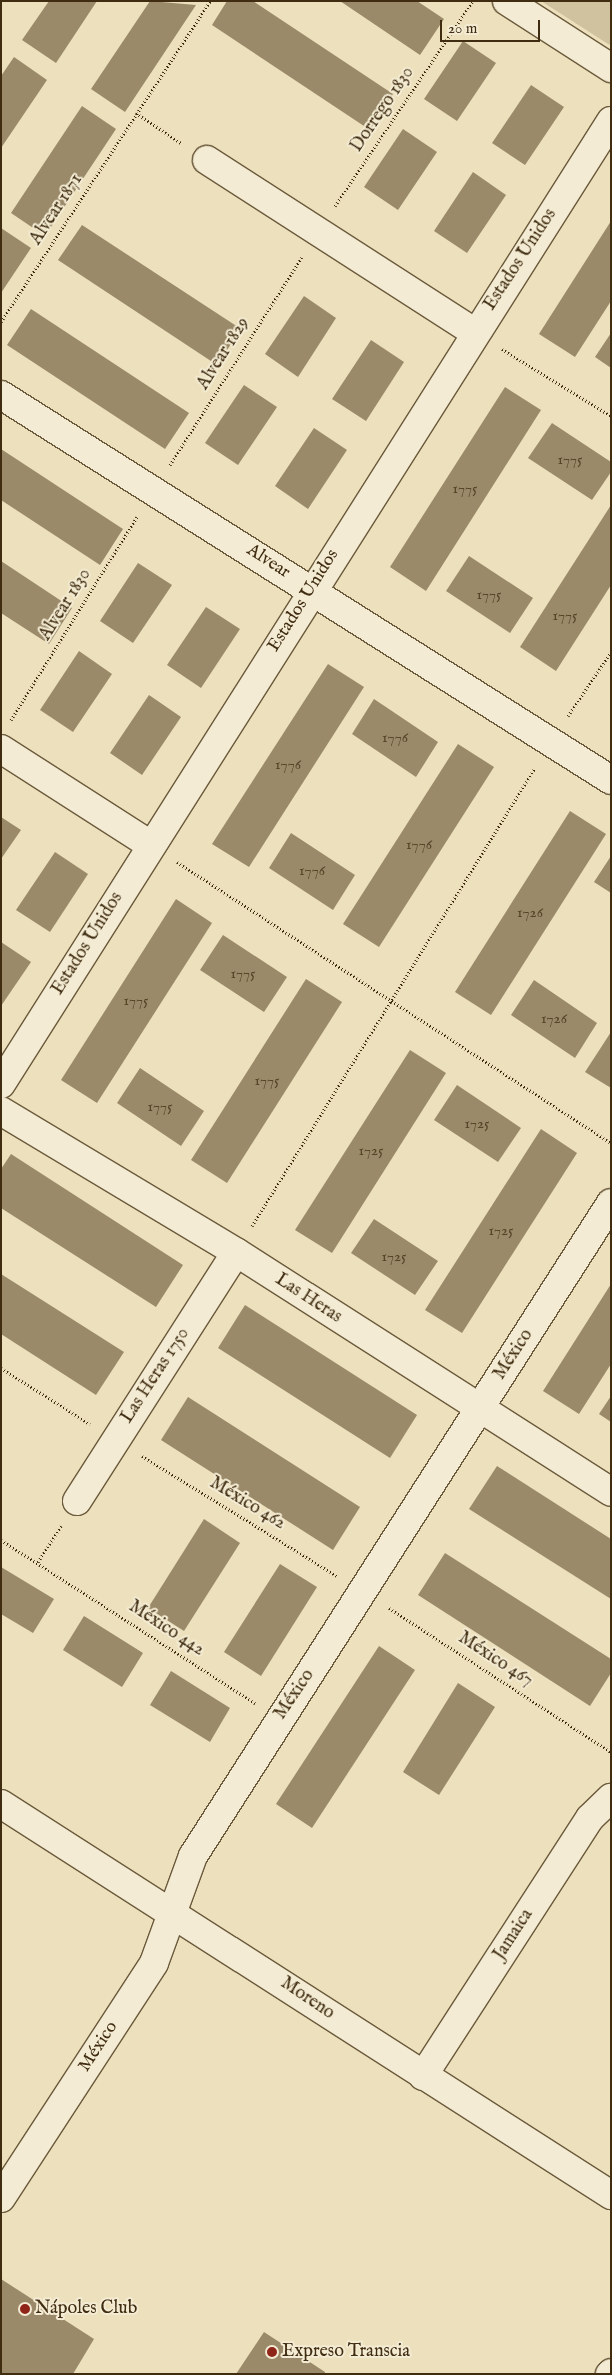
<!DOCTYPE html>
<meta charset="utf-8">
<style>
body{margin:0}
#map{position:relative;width:612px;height:2375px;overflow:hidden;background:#ede0bc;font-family:"IM FELL English",serif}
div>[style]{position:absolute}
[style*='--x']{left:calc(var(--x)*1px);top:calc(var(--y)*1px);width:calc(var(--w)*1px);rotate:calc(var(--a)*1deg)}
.green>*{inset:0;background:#d0c29f}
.building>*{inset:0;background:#9a8a6a}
.path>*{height:3px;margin-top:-1.5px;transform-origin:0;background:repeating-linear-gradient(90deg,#402d11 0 1px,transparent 0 3.5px)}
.roads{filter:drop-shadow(1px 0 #6b5a3c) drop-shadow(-1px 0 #6b5a3c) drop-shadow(0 1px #6b5a3c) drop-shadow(0 -1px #6b5a3c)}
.minor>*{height:28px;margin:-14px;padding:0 14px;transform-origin:14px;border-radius:14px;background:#f3ebd3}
.dots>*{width:14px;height:14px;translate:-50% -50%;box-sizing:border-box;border:2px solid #f3ebd3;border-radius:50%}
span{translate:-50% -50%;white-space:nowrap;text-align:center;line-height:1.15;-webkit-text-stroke:4px #f3ebd3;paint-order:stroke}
.number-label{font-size:15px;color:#564427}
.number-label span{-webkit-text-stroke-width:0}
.street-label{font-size:18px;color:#402d11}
.poi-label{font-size:18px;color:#402d11}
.left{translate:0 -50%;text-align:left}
.frame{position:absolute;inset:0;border:2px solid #402d11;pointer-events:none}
.scale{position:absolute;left:440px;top:20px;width:100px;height:22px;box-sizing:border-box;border:2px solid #402d11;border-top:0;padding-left:6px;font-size:15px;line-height:18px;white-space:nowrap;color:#402d11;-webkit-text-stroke:4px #f3ebd3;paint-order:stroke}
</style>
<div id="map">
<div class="green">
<i style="clip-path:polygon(541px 1px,611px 1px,611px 45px,608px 44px)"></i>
</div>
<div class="building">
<i style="clip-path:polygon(49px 1px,97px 1px,56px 63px,22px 40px)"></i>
<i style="clip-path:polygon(150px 1px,196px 5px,125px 112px,91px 89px)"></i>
<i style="clip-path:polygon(227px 1px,253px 1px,393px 94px,370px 130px,212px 25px)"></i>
<i style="clip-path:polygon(340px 1px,417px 1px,444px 19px,420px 55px)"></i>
<i style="clip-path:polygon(463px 41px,496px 63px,457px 121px,424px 99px)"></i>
<i style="clip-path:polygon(14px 57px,47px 80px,1px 148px,1px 76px)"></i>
<i style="clip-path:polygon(531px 85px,564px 107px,525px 165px,492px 143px)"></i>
<i style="clip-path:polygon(82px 106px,116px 129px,45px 236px,11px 213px)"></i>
<i style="clip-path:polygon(403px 129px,437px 152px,398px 210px,364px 187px)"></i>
<i style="clip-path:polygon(473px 172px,506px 195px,467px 253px,434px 231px)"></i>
<i style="clip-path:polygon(611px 221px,611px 301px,575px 357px,539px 334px)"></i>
<i style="clip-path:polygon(82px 225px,241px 329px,217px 365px,58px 260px)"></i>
<i style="clip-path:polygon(1px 228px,31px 248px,1px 293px)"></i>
<i style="clip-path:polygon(304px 296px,336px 318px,298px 377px,265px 354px)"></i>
<i style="clip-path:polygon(31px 309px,189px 413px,165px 449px,7px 345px)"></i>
<i style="clip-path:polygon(611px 333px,611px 368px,595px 357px)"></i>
<i style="clip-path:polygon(371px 340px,404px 362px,366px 421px,332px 399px)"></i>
<i style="clip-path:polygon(244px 385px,277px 407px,238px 465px,205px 443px)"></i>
<i style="clip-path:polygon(505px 387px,541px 410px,426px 591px,390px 567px)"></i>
<i style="clip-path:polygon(552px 423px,611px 462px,611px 472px,592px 500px,528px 458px)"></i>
<i style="clip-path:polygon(314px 428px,347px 450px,308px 509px,275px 486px)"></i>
<i style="clip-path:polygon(1px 449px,123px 529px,100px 565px,1px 500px)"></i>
<i style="clip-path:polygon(611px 505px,611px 585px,556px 671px,520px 647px)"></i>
<i style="clip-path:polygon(469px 556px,533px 598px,510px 633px,446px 591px)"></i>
<i style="clip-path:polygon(1px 561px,72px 608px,49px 644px,1px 613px)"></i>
<i style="clip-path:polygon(138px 563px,172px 585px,133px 643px,100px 621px)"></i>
<i style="clip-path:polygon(206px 607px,240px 629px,201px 688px,167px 665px)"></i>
<i style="clip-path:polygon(79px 651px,112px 674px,73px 732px,40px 710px)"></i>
<i style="clip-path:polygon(328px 664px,364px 687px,249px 867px,212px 844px)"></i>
<i style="clip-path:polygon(149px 695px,181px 717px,142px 775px,110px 753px)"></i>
<i style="clip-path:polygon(374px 699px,438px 742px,416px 777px,352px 734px)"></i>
<i style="clip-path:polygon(458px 744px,494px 767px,379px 947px,343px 924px)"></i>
<i style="clip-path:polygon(570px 811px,606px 834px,491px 1015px,455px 992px)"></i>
<i style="clip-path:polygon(1px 817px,21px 830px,1px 859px)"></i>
<i style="clip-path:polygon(291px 833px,355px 875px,333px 910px,269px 868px)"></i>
<i style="clip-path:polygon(55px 852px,88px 874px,50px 932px,16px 910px)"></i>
<i style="clip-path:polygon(611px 856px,611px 893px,594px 882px)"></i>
<i style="clip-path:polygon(176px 899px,212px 923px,97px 1103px,61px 1080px)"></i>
<i style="clip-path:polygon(223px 935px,287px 977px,264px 1012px,200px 970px)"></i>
<i style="clip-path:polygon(1px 942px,31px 962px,1px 1006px)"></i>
<i style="clip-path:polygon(306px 979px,342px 1002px,227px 1183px,191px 1160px)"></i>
<i style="clip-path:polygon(534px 980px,597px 1023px,575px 1058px,511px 1015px)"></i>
<i style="clip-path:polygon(611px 1032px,611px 1088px,585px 1072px)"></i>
<i style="clip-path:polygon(410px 1050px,446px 1073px,332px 1253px,295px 1230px)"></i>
<i style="clip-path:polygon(140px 1068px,204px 1111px,181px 1146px,117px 1103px)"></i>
<i style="clip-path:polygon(457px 1085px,521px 1128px,498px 1162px,434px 1120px)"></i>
<i style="clip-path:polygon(541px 1129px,577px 1153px,462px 1333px,425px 1310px)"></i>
<i style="clip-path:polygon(11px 1154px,183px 1265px,156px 1307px,1px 1208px,1px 1169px)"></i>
<i style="clip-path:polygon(374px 1219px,438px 1261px,415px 1295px,351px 1253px)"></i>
<i style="clip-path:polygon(1px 1274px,124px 1352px,96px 1395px,1px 1334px)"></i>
<i style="clip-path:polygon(611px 1284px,611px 1364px,579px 1414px,543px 1391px)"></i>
<i style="clip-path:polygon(245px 1305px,417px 1415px,390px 1458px,218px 1348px)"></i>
<i style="clip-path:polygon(611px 1396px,611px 1422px,599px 1414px)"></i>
<i style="clip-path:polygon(188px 1397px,360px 1507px,333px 1550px,161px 1440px)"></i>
<i style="clip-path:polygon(497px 1466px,611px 1539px,611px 1599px,469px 1509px)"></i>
<i style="clip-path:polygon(204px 1519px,240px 1543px,184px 1631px,148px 1608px)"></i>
<i style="clip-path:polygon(445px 1553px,611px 1659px,611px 1673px,590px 1706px,418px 1595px)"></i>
<i style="clip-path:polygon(280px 1564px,317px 1587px,261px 1676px,224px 1652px)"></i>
<i style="clip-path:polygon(1px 1567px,54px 1599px,33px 1633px,1px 1614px)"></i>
<i style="clip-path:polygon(84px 1616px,143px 1653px,122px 1687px,63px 1650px)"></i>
<i style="clip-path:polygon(379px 1646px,415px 1670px,312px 1828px,276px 1804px)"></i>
<i style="clip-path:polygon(171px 1671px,230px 1708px,210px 1742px,150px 1705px)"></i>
<i style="clip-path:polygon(458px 1683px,495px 1707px,439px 1795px,403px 1772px)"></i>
<i style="clip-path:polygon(1px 2279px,94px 2339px,73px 2374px,1px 2374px)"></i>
<i style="clip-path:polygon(264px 2332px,325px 2372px,325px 2374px,236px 2374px)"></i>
</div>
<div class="path">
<i style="--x:136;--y:113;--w:54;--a:33.7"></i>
<i style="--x:335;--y:206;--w:247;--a:-56.1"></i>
<i style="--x:1;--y:322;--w:383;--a:-56.9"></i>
<i style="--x:502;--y:349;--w:128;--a:31.6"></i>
<i style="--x:170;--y:465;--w:246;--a:-57.6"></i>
<i style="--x:568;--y:716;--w:77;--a:-56.1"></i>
<i style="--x:11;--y:720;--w:239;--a:-58.2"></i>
<i style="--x:177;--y:862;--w:517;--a:32.92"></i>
<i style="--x:252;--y:1226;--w:538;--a:-58.29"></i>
<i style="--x:1;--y:1368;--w:105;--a:32.2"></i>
<i style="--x:142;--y:1456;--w:229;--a:31.6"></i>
<i style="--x:1;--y:1540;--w:302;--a:32.7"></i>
<i style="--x:38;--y:1562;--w:43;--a:-57.4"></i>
<i style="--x:389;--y:1608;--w:265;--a:33"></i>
</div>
<div class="roads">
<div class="minor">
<i style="--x:507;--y:1;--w:124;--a:32.8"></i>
<i style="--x:207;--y:160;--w:318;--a:32.8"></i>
<i style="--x:1;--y:395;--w:721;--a:32.26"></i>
<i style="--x:1;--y:749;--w:176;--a:32.7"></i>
<i style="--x:1;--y:1084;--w:1140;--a:-57.65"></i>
<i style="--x:1;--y:1111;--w:274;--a:31"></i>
<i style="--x:236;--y:1252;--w:445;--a:32.6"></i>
<i style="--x:77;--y:1501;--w:295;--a:-57.4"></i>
<i style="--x:1;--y:1804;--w:725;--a:32.66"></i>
<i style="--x:423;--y:2076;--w:307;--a:-57.1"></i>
<i style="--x:590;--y:1818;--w:29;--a:-44"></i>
<i style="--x:1;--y:2198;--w:280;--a:-56.9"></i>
<i style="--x:154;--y:1963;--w:114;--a:-70"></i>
<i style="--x:193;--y:1856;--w:775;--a:-57.38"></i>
<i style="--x:610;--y:2374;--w:1;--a:-45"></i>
</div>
</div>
<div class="dots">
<i style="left:25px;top:2309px;background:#8f2418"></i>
<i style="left:272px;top:2352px;background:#8f2418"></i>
</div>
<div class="number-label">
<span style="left:570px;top:460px">1775</span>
<span style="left:465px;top:489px">1775</span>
<span style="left:489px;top:595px">1775</span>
<span style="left:565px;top:616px">1775</span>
<span style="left:395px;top:738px">1776</span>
<span style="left:288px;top:765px">1776</span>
<span style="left:419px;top:845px">1776</span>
<span style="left:312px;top:871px">1776</span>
<span style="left:530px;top:913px">1726</span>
<span style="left:243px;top:974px">1775</span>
<span style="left:136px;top:1001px">1775</span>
<span style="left:554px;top:1019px">1726</span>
<span style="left:267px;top:1081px">1775</span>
<span style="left:160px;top:1107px">1775</span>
<span style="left:477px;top:1124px">1725</span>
<span style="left:371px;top:1151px">1725</span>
<span style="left:501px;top:1231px">1725</span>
<span style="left:394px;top:1257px">1725</span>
</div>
<div class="street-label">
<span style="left:383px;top:110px;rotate:-56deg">Dorrego 1830</span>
<span style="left:57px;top:210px;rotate:-57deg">Alvear 1871</span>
<span style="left:521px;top:260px;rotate:-57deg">Estados Unidos</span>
<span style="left:224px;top:354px;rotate:-58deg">Alvear 1829</span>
<span style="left:268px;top:562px;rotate:33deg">Alvear</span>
<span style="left:304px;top:601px;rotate:-58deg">Estados Unidos</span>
<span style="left:66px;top:605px;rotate:-58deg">Alvear 1830</span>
<span style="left:88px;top:944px;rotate:-58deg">Estados Unidos</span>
<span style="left:308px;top:1299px;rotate:33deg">Las Heras</span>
<span style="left:514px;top:1355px;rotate:-57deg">México</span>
<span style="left:156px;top:1376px;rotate:-57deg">Las Heras 1750</span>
<span style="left:247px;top:1504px;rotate:31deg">México 462</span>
<span style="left:166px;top:1629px;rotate:33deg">México 442</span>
<span style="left:495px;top:1660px;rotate:33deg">México 467</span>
<span style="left:295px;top:1695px;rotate:-56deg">México</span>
<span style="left:514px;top:1935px;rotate:-57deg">Jamaica</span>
<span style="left:307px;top:1999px;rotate:34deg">Moreno</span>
<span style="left:99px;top:2047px;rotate:-57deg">México</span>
</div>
<div class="poi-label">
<span class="left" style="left:35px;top:2309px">Nápoles Club</span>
<span class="left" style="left:282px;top:2352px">Expreso Transcia</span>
</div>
<div class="frame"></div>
<div class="scale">20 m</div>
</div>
